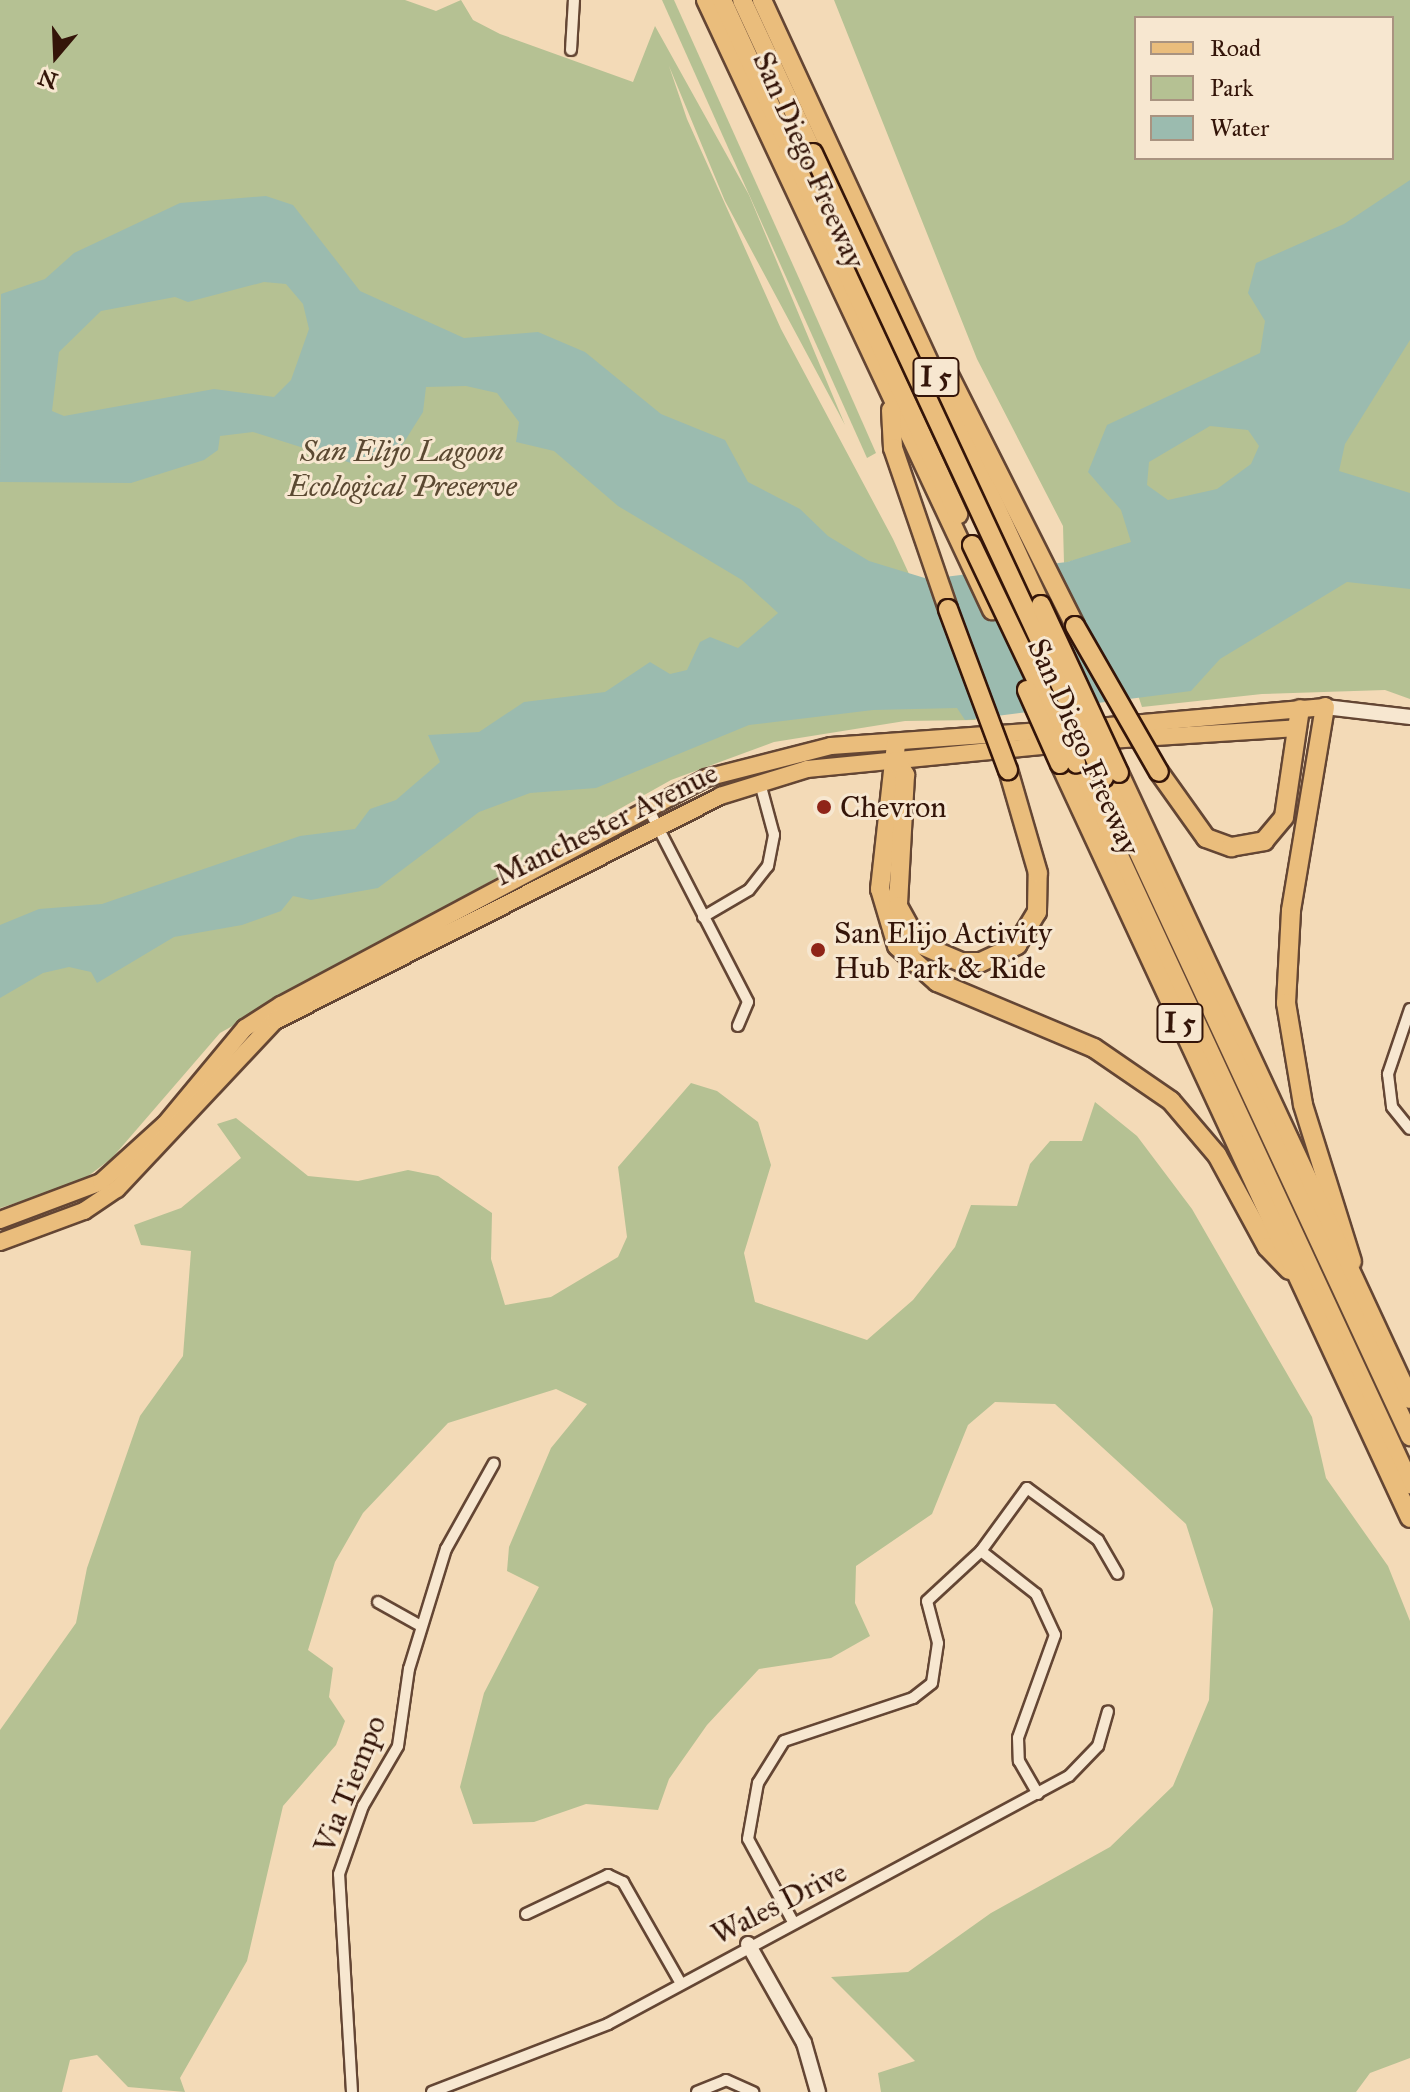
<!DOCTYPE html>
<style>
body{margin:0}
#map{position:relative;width:1410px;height:2092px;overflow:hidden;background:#f3dab7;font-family:"IM FELL Great Primer",serif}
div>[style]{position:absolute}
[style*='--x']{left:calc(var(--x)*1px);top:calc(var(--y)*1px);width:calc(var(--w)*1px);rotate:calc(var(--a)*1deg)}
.green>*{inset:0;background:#b5c193}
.water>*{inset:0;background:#9bbbaf}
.roads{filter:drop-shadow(2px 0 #644634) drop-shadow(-2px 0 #644634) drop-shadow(0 2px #644634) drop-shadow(0 -2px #644634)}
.street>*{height:10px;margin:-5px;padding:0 5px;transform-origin:5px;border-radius:5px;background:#f7e7d0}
.secondary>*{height:14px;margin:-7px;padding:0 7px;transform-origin:7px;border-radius:7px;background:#f7e7d0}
.primary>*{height:16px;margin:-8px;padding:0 8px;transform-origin:8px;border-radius:8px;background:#eabd7c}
.highway>*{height:18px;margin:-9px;padding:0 9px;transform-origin:9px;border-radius:9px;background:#eabd7c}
.bridges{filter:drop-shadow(2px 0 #341509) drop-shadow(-2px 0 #341509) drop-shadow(0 2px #341509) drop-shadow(0 -2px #341509)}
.highway-bridge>*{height:18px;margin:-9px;padding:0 9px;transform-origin:9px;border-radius:9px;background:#eabd7c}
.dots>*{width:22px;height:22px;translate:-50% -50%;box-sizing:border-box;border:4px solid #f7e7d0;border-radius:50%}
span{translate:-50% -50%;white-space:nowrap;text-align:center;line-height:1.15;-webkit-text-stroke:6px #f7e7d0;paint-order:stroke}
.shield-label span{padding:2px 6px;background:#f7e7d0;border:2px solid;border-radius:6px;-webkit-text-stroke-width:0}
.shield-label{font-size:28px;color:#341509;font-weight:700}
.street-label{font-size:30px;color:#341509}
.park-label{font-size:30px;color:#5b4932;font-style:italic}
.poi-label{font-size:30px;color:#341509}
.left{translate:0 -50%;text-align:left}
.legend{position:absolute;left:1134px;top:16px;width:260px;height:144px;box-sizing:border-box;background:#f7e7d0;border:2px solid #a99380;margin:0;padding:10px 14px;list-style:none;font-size:24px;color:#341509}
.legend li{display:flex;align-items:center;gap:16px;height:40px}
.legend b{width:40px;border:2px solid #a99380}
.north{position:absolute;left:16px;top:16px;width:80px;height:80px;-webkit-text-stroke:6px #f7e7d0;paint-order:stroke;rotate:199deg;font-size:22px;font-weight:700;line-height:32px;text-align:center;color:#341509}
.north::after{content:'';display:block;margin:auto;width:28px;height:36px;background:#341509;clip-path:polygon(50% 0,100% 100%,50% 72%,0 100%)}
</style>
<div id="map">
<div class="green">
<i style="clip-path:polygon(0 0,405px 0,436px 11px,461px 0,473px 20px,500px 34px,633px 82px,655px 26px,749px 195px,845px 425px,725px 201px,669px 66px,687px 119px,781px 329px,893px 539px,976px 720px,905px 721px,774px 742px,671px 780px,220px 1033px,112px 1158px,79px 1183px,0 1208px)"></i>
<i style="clip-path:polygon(662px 0,674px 0,802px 285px,876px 453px,867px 458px)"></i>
<i style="clip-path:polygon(evenodd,834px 0,1410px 0,1410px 699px,1385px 690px,1262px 694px,1142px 707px,1091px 556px,1064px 563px,1063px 526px,977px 359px,834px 0,1136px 18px,1392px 18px,1392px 158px,1136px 158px,1136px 18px)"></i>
<i style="clip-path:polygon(691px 1083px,717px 1091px,758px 1122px,771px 1165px,744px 1253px,755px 1302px,867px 1340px,913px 1300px,955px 1247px,971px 1205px,1017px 1206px,1030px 1164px,1050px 1141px,1082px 1141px,1095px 1102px,1137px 1136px,1192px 1209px,1312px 1417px,1326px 1478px,1388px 1566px,1410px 1621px,1410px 2058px,1370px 2073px,1356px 2092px,881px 2092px,878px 2073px,915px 2061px,831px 1977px,908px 1972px,991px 1913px,1110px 1847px,1173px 1786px,1209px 1700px,1213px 1609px,1186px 1524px,1055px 1404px,995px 1402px,968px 1425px,932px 1514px,856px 1566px,855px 1603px,870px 1636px,831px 1658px,759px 1669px,707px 1725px,669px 1779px,658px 1810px,586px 1804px,534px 1822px,473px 1824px,460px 1787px,484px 1693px,539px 1587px,507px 1571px,509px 1547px,551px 1448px,587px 1404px,556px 1389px,448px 1423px,363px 1513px,335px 1562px,308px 1650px,333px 1668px,329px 1697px,345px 1721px,336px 1745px,283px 1806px,247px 1961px,180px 2078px,185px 2092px,128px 2087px,97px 2055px,70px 2060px,62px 2092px,0 2092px,0 1730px,76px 1623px,87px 1568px,140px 1416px,183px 1356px,191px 1251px,141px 1245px,134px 1225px,181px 1208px,241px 1158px,217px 1124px,236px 1118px,308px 1176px,358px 1181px,408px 1170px,438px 1176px,492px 1213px,491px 1259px,505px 1305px,551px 1297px,618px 1257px,627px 1237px,618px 1167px)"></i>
</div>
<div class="water">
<i style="clip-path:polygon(evenodd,1410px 180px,1410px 340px,1345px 444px,1339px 471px,1410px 493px,1410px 589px,1347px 582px,1220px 659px,1191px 691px,965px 720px,957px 708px,873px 710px,749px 725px,596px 788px,530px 793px,479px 812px,378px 888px,311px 900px,293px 896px,281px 911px,242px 925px,174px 937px,97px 983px,91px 972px,69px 967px,43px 973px,0 998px,0 925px,39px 909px,102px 904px,300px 836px,355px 829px,370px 809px,396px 800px,440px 762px,428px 735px,479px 732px,524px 702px,605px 692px,650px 662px,670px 674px,687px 670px,700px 642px,710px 637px,738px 648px,778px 613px,742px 580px,618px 506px,554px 451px,516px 442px,519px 422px,497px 393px,466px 386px,426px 387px,423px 412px,401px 447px,376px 460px,351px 463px,253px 432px,220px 436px,218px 450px,204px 460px,131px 483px,0 482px,1px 294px,45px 279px,74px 253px,180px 203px,266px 196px,293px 205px,360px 291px,464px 338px,538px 332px,585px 352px,661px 414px,725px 440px,748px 482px,800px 509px,828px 536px,869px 561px,928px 579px,1067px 562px,1131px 542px,1121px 510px,1088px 472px,1107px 425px,1260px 353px,1265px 321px,1248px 293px,1256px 263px,1344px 224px,1410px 180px,264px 282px,286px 284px,303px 304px,309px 329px,291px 380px,274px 397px,214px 389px,64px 416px,52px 411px,59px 352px,101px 311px,175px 297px,188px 302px,264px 282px,1410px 180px,1210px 426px,1248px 430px,1259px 446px,1251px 464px,1217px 489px,1168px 500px,1147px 485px,1149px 462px,1210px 426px)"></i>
</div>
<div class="roads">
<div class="street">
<i style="--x:571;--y:50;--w:50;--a:-86.6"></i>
<i style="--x:648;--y:808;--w:218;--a:62.7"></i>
<i style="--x:748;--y:1002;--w:26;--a:113"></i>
<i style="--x:703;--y:917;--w:53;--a:-30.4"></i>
<i style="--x:749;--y:890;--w:31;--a:-52"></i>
<i style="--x:768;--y:866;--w:32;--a:-79"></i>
<i style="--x:774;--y:835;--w:54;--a:-105.1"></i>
<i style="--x:1410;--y:1009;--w:69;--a:108.7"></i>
<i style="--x:1388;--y:1074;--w:33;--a:83"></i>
<i style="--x:1392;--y:1107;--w:28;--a:51"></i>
<i style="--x:981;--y:1551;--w:70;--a:38"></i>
<i style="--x:1036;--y:1594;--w:45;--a:65.1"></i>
<i style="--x:1055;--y:1635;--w:109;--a:109.8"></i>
<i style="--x:1018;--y:1738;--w:23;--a:88"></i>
<i style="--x:1019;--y:1761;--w:38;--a:60"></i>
<i style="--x:378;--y:1602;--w:49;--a:29.2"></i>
<i style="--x:526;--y:1914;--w:91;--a:-25.4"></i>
<i style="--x:608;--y:1875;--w:17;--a:25"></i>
<i style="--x:623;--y:1882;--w:115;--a:60.3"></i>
<i style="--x:792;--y:1920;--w:92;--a:-118.5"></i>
<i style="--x:748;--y:1839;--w:57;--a:-79.9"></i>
<i style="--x:758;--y:1783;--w:49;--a:-58.2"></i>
<i style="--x:784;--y:1741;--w:136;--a:-18.4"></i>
<i style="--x:913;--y:1698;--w:24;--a:-38"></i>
<i style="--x:932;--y:1683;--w:40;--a:-81.5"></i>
<i style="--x:938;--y:1643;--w:43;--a:-104.7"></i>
<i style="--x:927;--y:1601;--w:74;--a:-42.8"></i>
<i style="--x:981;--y:1551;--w:78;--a:-53.9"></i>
<i style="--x:1027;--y:1488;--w:88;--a:36.2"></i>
<i style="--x:1098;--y:1540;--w:39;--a:60"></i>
<i style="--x:352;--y:2092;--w:218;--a:-93.4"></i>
<i style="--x:339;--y:1874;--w:72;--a:-70.6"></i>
<i style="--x:363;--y:1806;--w:69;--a:-59.7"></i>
<i style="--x:398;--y:1746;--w:78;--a:-81.9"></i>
<i style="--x:409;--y:1669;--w:126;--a:-72.9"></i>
<i style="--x:446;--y:1549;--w:98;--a:-60.8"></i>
<i style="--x:432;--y:2092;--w:189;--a:-21.1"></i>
<i style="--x:608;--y:2024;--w:523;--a:-28.28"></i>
<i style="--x:1069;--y:1776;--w:42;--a:-46"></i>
<i style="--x:1098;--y:1746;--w:36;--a:-74"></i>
<i style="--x:697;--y:2092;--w:31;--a:-22"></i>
<i style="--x:726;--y:2080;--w:30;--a:24"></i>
</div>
<div class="secondary">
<i style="--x:1325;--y:707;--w:86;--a:6.7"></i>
<i style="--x:748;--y:1944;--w:114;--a:60.5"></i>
<i style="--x:804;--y:2043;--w:51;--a:74.1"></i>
</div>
<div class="primary">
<i style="--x:1086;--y:728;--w:240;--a:-5"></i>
<i style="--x:1093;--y:741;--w:205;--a:-3.6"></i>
<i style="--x:0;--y:1220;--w:108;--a:-20.6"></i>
<i style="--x:101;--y:1182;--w:86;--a:-42.2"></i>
<i style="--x:165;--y:1124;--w:125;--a:-50.2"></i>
<i style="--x:245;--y:1028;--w:43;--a:-32.6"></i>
<i style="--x:281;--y:1005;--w:482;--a:-28.1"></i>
<i style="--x:706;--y:778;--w:129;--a:-14.4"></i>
<i style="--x:831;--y:746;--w:225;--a:-4.1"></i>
<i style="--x:0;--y:1242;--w:90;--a:-20.3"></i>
<i style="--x:84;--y:1211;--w:40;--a:-34"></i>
<i style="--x:117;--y:1189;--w:231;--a:-46.8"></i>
<i style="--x:275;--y:1021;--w:499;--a:-26.8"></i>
<i style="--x:720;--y:796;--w:91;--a:-17.2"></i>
<i style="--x:807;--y:769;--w:256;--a:-5.6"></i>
</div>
<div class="highway">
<i style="--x:706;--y:0;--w:674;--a:64.88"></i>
<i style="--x:722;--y:0;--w:566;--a:65.34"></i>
<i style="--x:742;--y:0;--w:169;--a:65.1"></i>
<i style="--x:762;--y:0;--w:666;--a:65.24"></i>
<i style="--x:947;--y:371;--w:285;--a:63.3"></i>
<i style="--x:891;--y:410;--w:38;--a:87"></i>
<i style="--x:893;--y:448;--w:170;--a:71.1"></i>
<i style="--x:1325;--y:707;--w:207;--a:99.5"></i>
<i style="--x:1291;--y:911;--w:92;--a:93.1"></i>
<i style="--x:1286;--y:1003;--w:103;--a:80.5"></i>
<i style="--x:1303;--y:1105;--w:164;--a:72.6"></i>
<i style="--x:896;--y:744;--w:146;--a:96.3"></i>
<i style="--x:880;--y:889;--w:59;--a:73.4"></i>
<i style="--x:897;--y:946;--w:54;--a:42"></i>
<i style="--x:937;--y:982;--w:170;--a:22.8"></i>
<i style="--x:1094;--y:1048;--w:93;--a:34.5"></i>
<i style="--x:1171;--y:1101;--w:71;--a:49.6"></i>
<i style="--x:1217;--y:1155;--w:105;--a:61.5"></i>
<i style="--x:1267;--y:1247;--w:32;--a:46"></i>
<i style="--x:896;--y:761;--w:17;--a:57"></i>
<i style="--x:905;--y:775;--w:131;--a:93.1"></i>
<i style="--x:898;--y:906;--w:43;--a:61.1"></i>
<i style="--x:919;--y:944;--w:46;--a:23.2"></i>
<i style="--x:961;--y:962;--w:20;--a:0"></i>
<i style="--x:981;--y:962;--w:40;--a:-25"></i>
<i style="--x:1017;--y:945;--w:39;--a:-59"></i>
<i style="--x:1037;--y:912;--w:39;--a:-89"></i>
<i style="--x:1038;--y:873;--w:107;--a:-106.2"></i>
<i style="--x:1076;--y:763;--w:795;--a:65.14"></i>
<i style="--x:1060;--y:764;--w:831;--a:65.1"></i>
<i style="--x:1159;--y:772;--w:81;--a:54.5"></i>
<i style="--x:1206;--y:838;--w:27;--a:20"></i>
<i style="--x:1231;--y:847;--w:34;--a:-10"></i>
<i style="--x:1264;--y:841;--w:31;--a:-50"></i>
<i style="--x:1284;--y:817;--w:109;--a:-81.6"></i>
<i style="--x:1119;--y:773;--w:690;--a:65.07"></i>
<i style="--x:1104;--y:778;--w:726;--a:65.06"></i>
</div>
</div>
<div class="bridges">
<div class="highway-bridge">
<i style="--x:813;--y:153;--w:689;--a:65.03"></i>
<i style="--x:972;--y:545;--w:242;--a:64.5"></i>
<i style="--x:1041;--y:605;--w:185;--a:65.1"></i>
<i style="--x:948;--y:609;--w:172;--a:69.6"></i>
<i style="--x:1075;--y:626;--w:168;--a:60.1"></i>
<i style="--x:1027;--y:690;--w:81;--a:66"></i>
</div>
</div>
<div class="dots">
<i style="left:824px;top:807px;background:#8f2418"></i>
<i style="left:818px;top:950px;background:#8f2418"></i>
</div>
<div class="shield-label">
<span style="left:936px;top:377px">I 5</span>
<span style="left:1180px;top:1023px">I 5</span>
</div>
<div class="street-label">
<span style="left:809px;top:160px;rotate:66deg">San Diego Freeway</span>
<span style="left:1084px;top:747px;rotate:66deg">San Diego Freeway</span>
<span style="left:606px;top:824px;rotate:-26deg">Manchester Avenue</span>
<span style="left:350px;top:1784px;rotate:-68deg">Via Tiempo</span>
<span style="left:779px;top:1903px;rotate:-27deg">Wales Drive</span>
</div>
<div class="park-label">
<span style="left:402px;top:468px">San Elijo Lagoon<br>Ecological Preserve</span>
</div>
<div class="poi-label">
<span class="left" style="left:840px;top:807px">Chevron</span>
<span class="left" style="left:834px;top:950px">San Elijo Activity<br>Hub Park &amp; Ride</span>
</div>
<ul class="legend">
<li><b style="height:10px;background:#eabd7c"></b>Road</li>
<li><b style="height:22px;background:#b5c193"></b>Park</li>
<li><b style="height:22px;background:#9bbbaf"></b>Water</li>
</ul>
<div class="north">N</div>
</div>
